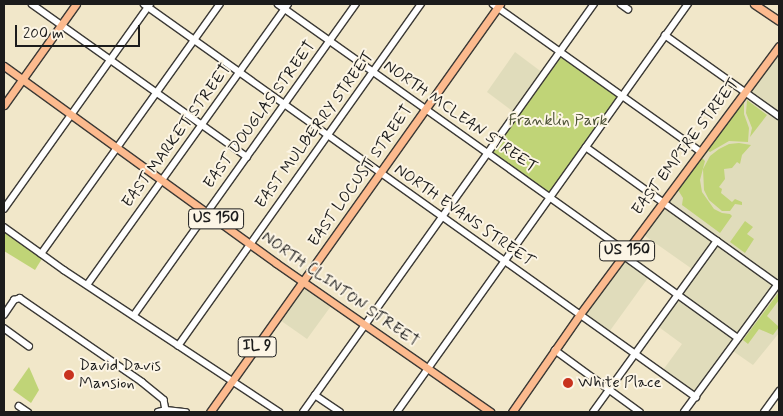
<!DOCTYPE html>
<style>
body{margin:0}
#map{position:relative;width:783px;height:416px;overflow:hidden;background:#f1e7c9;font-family:Mynerve,sans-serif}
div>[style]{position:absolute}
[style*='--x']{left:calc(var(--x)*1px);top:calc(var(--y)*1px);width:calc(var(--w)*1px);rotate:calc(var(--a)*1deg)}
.built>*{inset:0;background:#e0dcbb}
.green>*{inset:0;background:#c0d477}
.roads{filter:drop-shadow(1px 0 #3c3a36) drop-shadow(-1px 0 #3c3a36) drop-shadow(0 1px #3c3a36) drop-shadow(0 -1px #3c3a36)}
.minor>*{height:5.5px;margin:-2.75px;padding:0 2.75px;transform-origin:2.75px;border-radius:2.75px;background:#fff}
.major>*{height:7px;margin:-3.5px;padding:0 3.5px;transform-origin:3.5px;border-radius:3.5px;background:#fcba8e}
.dots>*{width:14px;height:14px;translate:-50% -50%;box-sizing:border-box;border:2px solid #fcf5e5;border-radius:50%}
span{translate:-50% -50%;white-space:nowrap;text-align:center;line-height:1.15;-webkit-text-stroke:4px #fcf5e5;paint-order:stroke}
.shield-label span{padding:1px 4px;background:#fcf5e5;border:1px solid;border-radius:4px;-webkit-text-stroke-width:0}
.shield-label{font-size:15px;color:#1c1c1c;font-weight:700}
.street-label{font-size:16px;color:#1c1c1c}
.park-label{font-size:16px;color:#4d5337}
.poi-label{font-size:16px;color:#1c1c1c}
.left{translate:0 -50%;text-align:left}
.frame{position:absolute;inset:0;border:5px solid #1c1c1c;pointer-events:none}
.scale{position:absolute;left:15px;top:25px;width:125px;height:22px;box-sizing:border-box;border:2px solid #1c1c1c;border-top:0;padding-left:6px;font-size:15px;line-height:18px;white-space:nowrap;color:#1c1c1c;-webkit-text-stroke:4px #fcf5e5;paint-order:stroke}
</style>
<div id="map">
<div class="built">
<i style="clip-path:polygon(515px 52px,543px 73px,515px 113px,487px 92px)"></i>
<i style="clip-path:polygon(779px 53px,779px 333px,753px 365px,730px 349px,697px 395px,663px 370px,682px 344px,656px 325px,695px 271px,641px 233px)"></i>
<i style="clip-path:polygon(624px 261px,648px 278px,609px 332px,585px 313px)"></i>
<i style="clip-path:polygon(304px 288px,331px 306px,307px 339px,280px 320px)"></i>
</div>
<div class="green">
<i style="clip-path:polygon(561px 57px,617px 97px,549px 193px,493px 152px)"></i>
<i style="clip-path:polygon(747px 100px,767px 115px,750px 137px,752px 128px,746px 113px)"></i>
<i style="clip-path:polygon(744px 101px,744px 114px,749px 128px,748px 142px,729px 141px,710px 152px,707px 150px)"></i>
<i style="clip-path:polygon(739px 143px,751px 145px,742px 155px,740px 164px,737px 162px,732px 168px,724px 169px,725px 179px,719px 187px,722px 189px,721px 193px,732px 202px,735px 199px,742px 202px,742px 205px,735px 204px,730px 211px,722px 211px,709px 200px,704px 190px,703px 169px,710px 156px,719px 149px,729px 144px)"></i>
<i style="clip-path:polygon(702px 158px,705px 161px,700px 180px,702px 192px,714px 209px,722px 213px,730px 214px,732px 216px,720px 233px,682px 205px,683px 198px,678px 190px)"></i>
<i style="clip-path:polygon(745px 221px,753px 227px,747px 234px,754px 239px,745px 253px,730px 242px)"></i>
<i style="clip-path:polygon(4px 230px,43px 257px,35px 270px,4px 251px)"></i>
<i style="clip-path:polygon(779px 292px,779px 300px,767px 316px,779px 327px,773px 335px,759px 329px,748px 344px,743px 340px)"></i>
<i style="clip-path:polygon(29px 367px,39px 390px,31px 403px,13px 390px)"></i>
</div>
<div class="roads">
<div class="minor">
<i style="--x:32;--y:4;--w:264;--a:35.4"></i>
<i style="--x:144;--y:4;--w:678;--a:35.45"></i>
<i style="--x:278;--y:4;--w:427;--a:35.4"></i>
<i style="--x:493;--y:4;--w:254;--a:35.4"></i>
<i style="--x:621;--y:4;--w:9;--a:36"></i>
<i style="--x:665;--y:35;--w:140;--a:35.4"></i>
<i style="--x:586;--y:147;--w:237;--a:35.6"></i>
<i style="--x:4;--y:209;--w:252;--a:-54.5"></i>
<i style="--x:4;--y:227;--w:74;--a:35.6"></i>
<i style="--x:64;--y:270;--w:258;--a:33.4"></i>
<i style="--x:41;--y:254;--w:307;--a:-54.4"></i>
<i style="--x:623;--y:255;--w:142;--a:35.8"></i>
<i style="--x:87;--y:285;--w:345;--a:-54.4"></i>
<i style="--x:4;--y:315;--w:18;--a:-56"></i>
<i style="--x:14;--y:300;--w:6;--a:-18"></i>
<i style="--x:20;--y:298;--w:148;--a:34.5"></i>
<i style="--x:142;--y:382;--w:28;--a:39"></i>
<i style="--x:164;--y:400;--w:10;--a:79"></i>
<i style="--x:134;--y:315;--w:382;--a:-54.5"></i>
<i style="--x:4;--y:328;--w:31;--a:36"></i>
<i style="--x:178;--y:346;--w:420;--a:-54.6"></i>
<i style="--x:555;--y:350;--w:105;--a:36.1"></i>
<i style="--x:315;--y:395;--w:30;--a:34"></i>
<i style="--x:19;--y:406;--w:11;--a:34"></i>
<i style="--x:158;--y:412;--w:8;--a:-14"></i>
<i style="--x:166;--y:410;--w:20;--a:6"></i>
<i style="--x:303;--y:412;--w:501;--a:-54.5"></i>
<i style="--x:397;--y:412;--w:501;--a:-54.5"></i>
<i style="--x:593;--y:412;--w:211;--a:-54.1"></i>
<i style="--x:684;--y:412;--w:159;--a:-53.7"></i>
<i style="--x:764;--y:412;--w:26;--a:-54"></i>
</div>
<div class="major">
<i style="--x:754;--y:4;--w:30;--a:34"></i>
<i style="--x:4;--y:66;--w:336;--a:35.9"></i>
<i style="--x:276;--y:263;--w:261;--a:34.8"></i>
<i style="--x:4;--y:105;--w:124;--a:-54.5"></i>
<i style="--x:210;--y:412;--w:501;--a:-54.6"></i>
<i style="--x:512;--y:412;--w:119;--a:-55.2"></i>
<i style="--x:580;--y:314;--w:334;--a:-53.4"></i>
</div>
</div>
<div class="dots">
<i style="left:69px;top:375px;background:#c8321e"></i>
<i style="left:568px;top:383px;background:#c8321e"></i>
</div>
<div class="shield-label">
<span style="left:216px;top:219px">US 150</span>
<span style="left:627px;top:251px">US 150</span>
<span style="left:257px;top:347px">IL 9</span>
</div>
<div class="street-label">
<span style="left:260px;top:115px;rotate:-54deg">EAST DOUGLAS STREET</span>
<span style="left:460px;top:117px;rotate:35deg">NORTH MCLEAN STREET</span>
<span style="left:315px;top:130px;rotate:-54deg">EAST MULBERRY STREET</span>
<span style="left:177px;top:136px;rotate:-54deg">EAST MARKET STREET</span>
<span style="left:686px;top:147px;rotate:-53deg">EAST EMPIRE STREET</span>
<span style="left:361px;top:176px;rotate:-55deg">EAST LOCUST STREET</span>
<span style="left:464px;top:216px;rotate:35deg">NORTH EVANS STREET</span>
<span style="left:340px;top:290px;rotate:35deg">NORTH CLINTON STREET</span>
</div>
<div class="park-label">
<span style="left:558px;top:121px">Franklin Park</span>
</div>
<div class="poi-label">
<span class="left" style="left:79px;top:375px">David Davis<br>Mansion</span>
<span class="left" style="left:578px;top:383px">White Place</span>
</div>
<div class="frame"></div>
<div class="scale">200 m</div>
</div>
